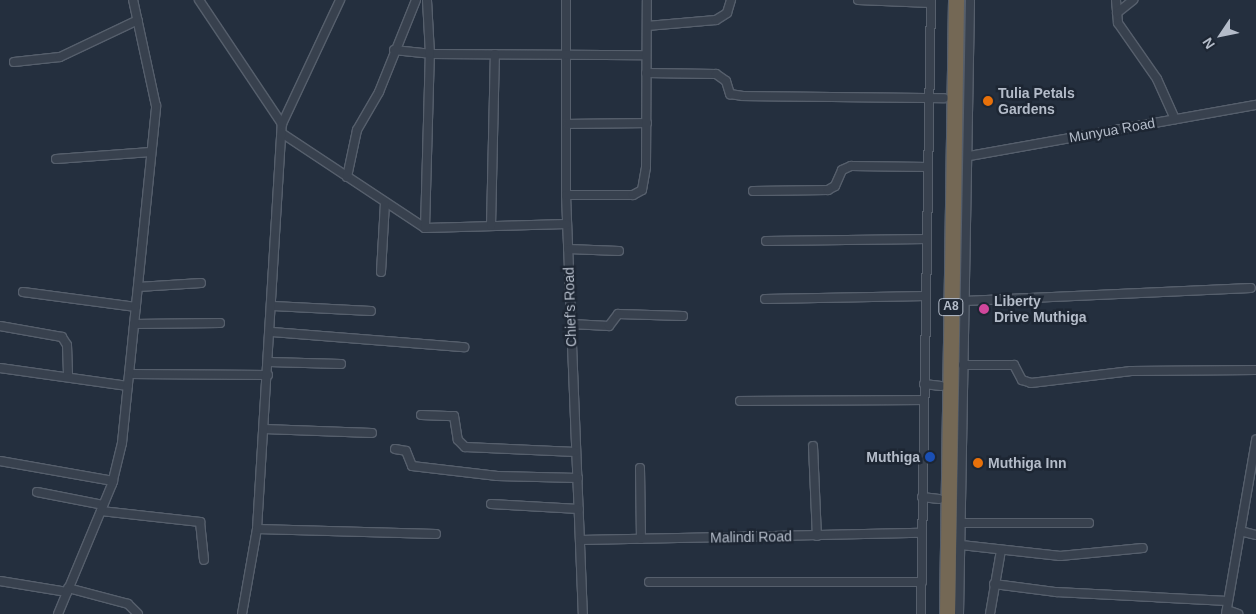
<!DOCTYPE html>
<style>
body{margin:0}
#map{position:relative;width:1256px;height:614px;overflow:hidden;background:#242f3e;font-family:Arial,sans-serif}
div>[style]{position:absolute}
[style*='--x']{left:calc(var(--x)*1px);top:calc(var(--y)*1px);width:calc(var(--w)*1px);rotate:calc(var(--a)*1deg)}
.roads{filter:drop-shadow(1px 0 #565f6c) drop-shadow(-1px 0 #565f6c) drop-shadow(0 1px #565f6c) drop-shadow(0 -1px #565f6c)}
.street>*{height:8px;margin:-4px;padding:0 4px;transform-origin:4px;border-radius:4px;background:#38414e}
.highway>*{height:15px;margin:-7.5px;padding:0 7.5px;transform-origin:7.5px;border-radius:7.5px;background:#746855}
.dots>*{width:14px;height:14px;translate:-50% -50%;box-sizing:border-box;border:2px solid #1d2633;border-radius:50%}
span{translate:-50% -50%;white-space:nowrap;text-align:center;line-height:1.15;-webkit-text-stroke:5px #1d2633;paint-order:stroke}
.shield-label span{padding:1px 4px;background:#1d2633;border:1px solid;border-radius:4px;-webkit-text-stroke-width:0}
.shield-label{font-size:12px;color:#b4bcc9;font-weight:700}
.poi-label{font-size:14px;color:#b4bcc9;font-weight:700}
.left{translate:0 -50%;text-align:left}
.right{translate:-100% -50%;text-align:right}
.street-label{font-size:14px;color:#b4bcc9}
.north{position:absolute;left:1196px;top:10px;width:50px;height:50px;-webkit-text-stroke:4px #1d2633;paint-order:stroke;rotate:236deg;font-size:14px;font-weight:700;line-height:20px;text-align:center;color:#b4bcc9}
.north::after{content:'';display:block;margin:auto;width:18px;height:22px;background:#b4bcc9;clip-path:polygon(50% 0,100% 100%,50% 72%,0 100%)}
</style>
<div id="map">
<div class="roads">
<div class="street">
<i style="--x:199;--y:0;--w:149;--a:56.2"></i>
<i style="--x:566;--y:0;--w:195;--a:90"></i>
<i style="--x:566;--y:195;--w:419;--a:87.7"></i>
<i style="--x:858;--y:0;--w:73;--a:2.4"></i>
<i style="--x:1116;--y:0;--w:23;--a:85"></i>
<i style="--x:1118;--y:23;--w:68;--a:55.1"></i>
<i style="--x:1157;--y:79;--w:44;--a:65.8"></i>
<i style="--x:1117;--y:13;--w:21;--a:-39"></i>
<i style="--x:647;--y:26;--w:69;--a:-5"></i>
<i style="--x:716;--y:20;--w:13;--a:-32"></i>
<i style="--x:727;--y:13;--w:14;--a:-73"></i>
<i style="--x:394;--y:50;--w:36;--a:6"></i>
<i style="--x:430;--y:54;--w:216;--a:0.3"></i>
<i style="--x:14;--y:62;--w:46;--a:-6.2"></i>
<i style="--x:60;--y:57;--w:86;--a:-25.4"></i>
<i style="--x:646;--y:73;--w:70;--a:0.8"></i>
<i style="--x:716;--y:74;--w:12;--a:35"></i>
<i style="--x:726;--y:81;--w:14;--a:73"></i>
<i style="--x:730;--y:94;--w:13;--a:9"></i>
<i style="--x:743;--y:96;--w:201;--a:0.6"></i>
<i style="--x:567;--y:124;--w:80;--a:-0.7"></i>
<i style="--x:283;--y:134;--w:170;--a:33.5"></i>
<i style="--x:425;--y:228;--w:142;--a:-1.6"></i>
<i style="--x:969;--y:156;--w:291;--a:-10.1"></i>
<i style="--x:56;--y:159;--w:95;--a:-4.2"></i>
<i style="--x:347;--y:177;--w:48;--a:-78"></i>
<i style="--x:357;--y:130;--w:44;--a:-59.9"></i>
<i style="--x:379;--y:92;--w:99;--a:-68.1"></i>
<i style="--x:753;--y:191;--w:75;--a:-0.8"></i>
<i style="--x:828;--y:190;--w:8;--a:-30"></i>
<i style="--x:835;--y:186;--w:17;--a:-66"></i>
<i style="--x:842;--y:170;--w:10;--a:-24"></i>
<i style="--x:851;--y:166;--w:77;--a:0.7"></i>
<i style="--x:566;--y:195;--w:67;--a:0"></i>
<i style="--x:633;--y:195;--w:10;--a:-29"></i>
<i style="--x:642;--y:190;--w:23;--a:-80"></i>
<i style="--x:646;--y:167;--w:167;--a:-89.7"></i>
<i style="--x:491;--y:226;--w:172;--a:-88.7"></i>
<i style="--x:425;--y:228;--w:174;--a:-88.4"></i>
<i style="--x:430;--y:54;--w:54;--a:-93.2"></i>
<i style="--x:766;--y:241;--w:161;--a:-0.7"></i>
<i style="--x:568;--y:249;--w:51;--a:2.2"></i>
<i style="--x:381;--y:272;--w:69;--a:-86.7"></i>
<i style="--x:138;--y:287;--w:63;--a:-3.6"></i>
<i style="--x:23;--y:292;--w:114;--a:7.6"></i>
<i style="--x:765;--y:299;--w:161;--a:-1.1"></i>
<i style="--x:964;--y:301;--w:287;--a:-2.6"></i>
<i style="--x:273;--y:306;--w:98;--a:2.9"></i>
<i style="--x:134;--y:324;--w:86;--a:-0.7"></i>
<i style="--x:571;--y:324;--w:38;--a:3"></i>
<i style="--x:609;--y:326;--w:15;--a:-53"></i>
<i style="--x:618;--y:314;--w:65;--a:1.8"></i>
<i style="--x:0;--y:326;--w:63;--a:10.1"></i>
<i style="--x:62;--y:337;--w:9;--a:58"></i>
<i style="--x:67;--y:345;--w:32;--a:88"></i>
<i style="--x:272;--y:332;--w:193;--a:4.5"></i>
<i style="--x:269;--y:362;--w:72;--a:1.6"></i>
<i style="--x:963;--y:365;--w:51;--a:0"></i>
<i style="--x:1014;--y:365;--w:17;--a:62"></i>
<i style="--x:1022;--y:380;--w:9;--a:18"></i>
<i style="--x:1031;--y:383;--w:101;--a:-6.8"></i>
<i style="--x:1131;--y:371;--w:125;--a:-0.5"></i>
<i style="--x:0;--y:368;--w:129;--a:8"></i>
<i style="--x:129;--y:374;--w:139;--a:0.4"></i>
<i style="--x:924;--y:384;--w:17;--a:7"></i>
<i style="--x:740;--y:401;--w:184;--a:-0.3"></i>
<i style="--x:421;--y:415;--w:33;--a:2"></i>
<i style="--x:454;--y:416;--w:24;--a:81"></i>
<i style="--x:458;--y:440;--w:10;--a:45"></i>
<i style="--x:465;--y:447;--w:111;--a:2.6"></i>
<i style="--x:264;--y:429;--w:108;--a:2.1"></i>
<i style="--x:813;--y:446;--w:90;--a:87.5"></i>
<i style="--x:395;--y:449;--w:11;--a:10"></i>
<i style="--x:406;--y:451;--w:16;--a:68"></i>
<i style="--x:412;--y:466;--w:86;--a:6.7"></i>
<i style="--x:497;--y:476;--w:81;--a:1.4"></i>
<i style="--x:0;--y:461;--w:115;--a:10"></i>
<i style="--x:640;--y:468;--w:71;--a:89.2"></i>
<i style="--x:37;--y:492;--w:67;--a:11.1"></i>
<i style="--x:922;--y:497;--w:17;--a:7"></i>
<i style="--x:491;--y:504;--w:88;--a:3.3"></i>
<i style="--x:101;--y:511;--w:100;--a:6.3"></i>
<i style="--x:200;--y:522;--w:38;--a:84"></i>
<i style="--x:961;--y:523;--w:128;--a:0"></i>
<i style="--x:257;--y:529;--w:179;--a:1.6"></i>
<i style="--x:1240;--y:531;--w:16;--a:14"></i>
<i style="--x:580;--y:540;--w:341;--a:-1.2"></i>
<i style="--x:961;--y:545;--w:100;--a:6.3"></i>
<i style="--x:1060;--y:556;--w:83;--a:-5.5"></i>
<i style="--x:0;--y:581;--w:68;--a:9.3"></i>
<i style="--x:649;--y:582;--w:273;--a:0"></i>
<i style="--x:994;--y:584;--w:63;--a:7.4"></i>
<i style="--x:1056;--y:592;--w:172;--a:3"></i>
<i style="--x:68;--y:588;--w:62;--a:14.9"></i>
<i style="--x:128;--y:604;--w:14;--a:45"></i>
<i style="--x:1227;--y:610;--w:12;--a:20"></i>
<i style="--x:58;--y:614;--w:141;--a:-67.4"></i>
<i style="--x:112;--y:484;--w:42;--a:-76.3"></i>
<i style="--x:122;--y:443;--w:339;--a:-84.2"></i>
<i style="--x:156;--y:106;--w:108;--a:-102.2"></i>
<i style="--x:242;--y:614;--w:86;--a:-80"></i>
<i style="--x:257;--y:529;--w:406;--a:-86.5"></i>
<i style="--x:282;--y:124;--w:137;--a:-64.9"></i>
<i style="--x:921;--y:614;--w:614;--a:-89.07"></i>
<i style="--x:959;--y:614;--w:614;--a:-88.97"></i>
<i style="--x:990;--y:614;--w:65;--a:-80.2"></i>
<i style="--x:1226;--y:614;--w:177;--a:-80.2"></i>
</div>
<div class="highway">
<i style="--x:947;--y:614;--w:614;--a:-89.16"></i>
</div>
</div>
<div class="dots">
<i style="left:988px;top:101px;background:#e8710a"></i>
<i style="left:984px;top:309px;background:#d1479c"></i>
<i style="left:930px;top:457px;background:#1a4fb4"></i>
<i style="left:978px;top:463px;background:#e8710a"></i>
</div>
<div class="shield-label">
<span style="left:951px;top:307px">A8</span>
</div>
<div class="poi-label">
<span class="left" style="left:998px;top:101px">Tulia Petals<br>Gardens</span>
<span class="left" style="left:994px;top:309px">Liberty<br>Drive Muthiga</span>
<span class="right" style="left:920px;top:457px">Muthiga</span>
<span class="left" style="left:988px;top:463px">Muthiga Inn</span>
</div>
<div class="street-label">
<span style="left:1112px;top:130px;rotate:-10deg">Munyua Road</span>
<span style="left:570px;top:307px;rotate:-92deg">Chief's Road</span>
<span style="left:751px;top:537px;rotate:-1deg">Malindi Road</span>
</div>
<div class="north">N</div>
</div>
